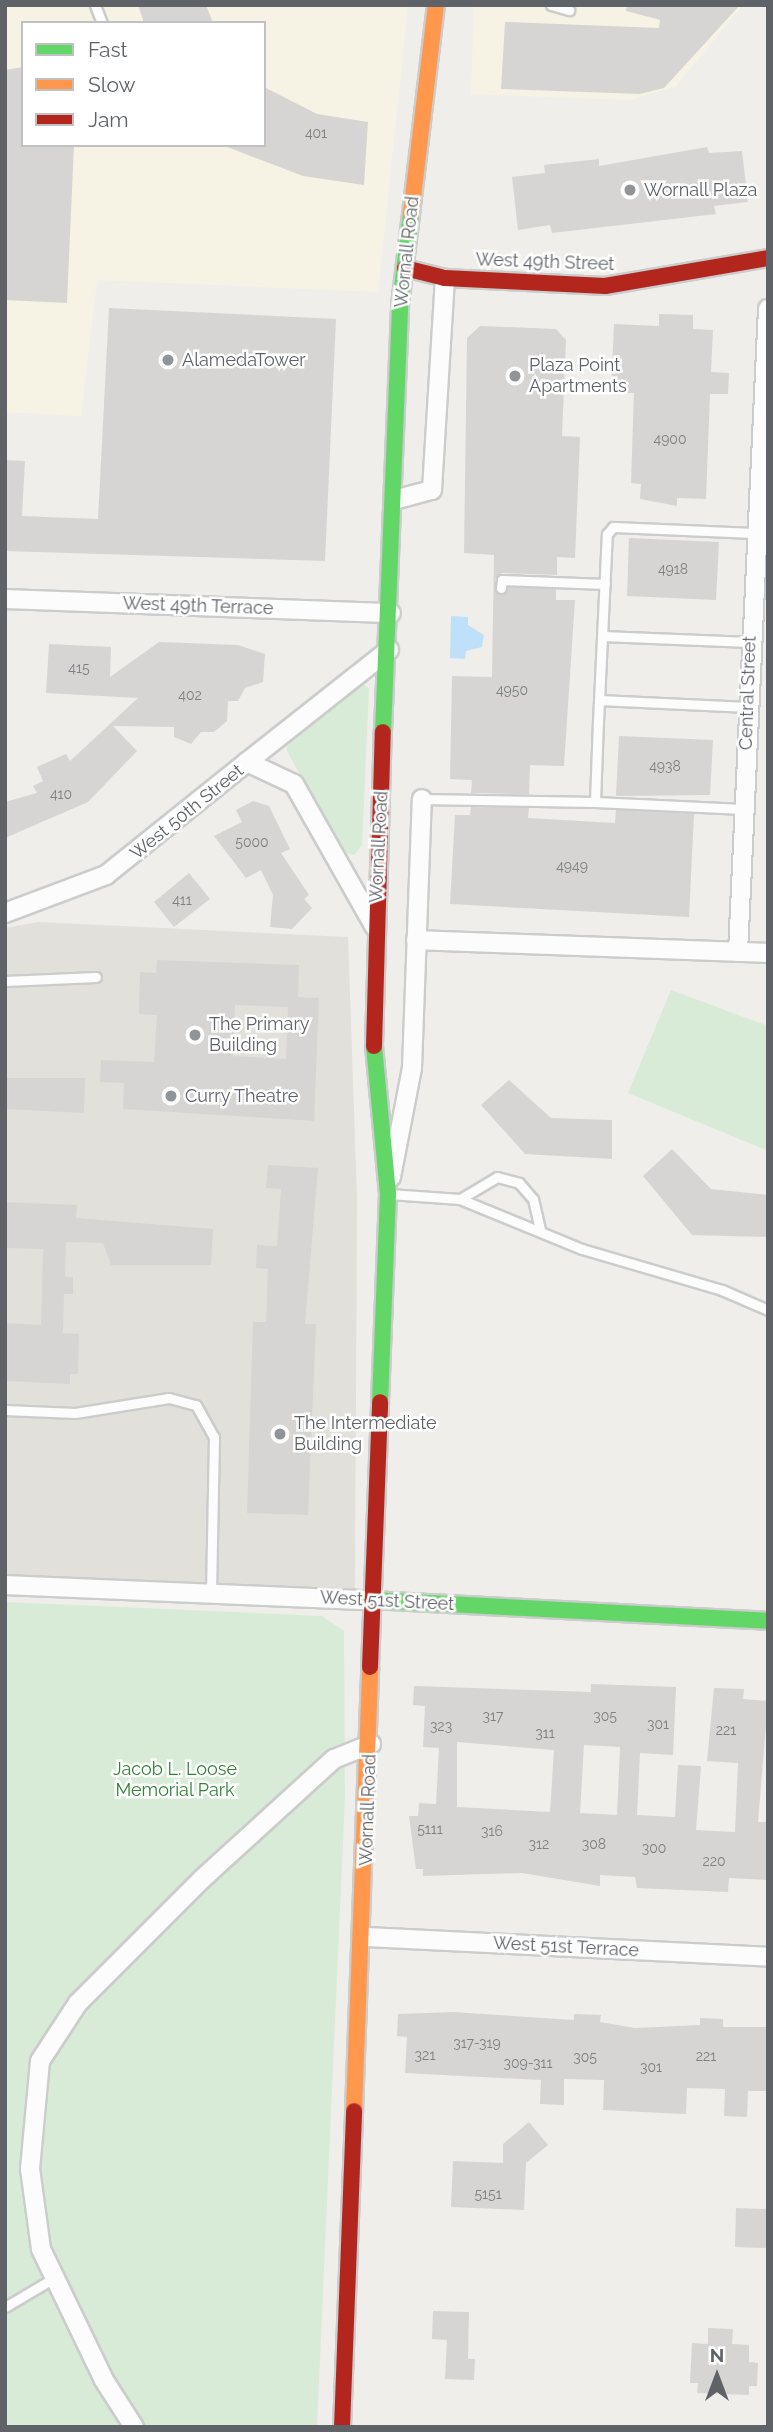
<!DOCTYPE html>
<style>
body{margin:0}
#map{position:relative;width:773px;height:2432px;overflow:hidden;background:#efeeea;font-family:Raleway,sans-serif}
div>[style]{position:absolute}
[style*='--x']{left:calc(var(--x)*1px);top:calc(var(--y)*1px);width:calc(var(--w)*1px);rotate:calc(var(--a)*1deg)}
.commercial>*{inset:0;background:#f7f3e4}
.education>*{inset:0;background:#e2e0da}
.green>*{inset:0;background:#d8ebd6}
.water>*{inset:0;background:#bfe0f9}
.building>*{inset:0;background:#d6d5d3}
.roads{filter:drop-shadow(2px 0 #cbcccc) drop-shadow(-2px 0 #cbcccc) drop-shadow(0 2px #cbcccc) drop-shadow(0 -2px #cbcccc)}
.lane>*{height:9px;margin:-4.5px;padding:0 4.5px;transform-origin:4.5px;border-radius:4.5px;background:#fdfcfc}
.street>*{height:18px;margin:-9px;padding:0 9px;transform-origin:9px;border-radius:9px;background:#fdfcfc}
.fast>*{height:16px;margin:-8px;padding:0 8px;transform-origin:8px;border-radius:8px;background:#63d668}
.slow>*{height:16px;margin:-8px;padding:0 8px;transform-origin:8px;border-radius:8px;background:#ff974d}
.jam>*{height:16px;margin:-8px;padding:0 8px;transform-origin:8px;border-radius:8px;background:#b3261e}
.dots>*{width:19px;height:19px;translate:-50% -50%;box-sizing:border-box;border:4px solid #fff;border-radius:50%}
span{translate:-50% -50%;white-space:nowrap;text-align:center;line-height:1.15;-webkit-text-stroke:5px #fff;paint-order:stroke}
.number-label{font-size:14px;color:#7e8184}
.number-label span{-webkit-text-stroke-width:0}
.poi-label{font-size:18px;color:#5f6368}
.left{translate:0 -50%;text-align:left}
.street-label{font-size:18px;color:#5f6368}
.park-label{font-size:18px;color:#348238}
.frame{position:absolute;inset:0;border:7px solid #5f6368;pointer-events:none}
.legend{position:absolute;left:21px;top:21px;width:245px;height:126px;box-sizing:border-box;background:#fff;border:2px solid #bfc1c3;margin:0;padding:9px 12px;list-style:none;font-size:21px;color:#5f6368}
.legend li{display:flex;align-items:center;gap:14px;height:35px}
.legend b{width:35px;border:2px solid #bfc1c3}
.north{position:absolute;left:682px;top:2341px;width:70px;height:70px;-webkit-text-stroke:5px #fff;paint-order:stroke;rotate:0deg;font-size:19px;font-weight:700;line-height:28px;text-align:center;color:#5f6368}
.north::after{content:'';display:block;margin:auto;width:24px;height:32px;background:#5f6368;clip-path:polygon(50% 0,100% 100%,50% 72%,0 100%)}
</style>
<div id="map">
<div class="commercial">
<i style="clip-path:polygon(evenodd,5px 5px,408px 5px,378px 292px,97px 280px,81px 416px,5px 412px,5px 5px,23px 23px,264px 23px,264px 145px,23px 145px,23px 23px)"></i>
<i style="clip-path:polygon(474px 5px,743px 5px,676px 86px,630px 100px,471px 94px)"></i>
</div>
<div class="education">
<i style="clip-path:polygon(38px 922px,348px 937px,357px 1198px,355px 1589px,5px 1575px,5px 928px)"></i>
</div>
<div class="green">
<i style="clip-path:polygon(363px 683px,369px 689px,362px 845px,354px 855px,343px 852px,287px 751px,288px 740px)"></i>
<i style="clip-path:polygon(671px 990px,768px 1026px,768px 1151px,628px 1093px)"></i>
<i style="clip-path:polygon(5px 1602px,322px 1616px,344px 1631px,345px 1797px,317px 2427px,5px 2427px)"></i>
</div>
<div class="water">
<i style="clip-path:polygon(451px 616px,468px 617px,468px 625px,484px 635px,482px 647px,466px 651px,465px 659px,450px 658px)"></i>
</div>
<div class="building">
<i style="clip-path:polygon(138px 5px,206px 5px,213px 23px,144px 23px)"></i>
<i style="clip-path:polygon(627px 5px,740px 5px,664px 88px,640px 94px,501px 89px,505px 22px,659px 28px,660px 20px,626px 11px)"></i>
<i style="clip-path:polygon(23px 67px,23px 145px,74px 145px,67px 303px,5px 300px,5px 70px)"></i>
<i style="clip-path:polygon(264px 87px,317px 114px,368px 122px,364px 185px,303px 176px,227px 147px,264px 145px)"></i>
<i style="clip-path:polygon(707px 147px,709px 153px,742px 151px,748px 202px,714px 206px,716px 214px,552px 233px,550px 225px,518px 230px,512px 177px,545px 173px,544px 165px,599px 159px,599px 166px)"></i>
<i style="clip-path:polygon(109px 308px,336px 319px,325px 561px,5px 551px,5px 460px,25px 461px,22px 516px,98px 519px)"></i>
<i style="clip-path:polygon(659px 314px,693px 315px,693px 329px,713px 330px,711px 372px,729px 373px,728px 394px,710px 394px,706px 499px,677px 498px,677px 506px,640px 499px,641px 484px,631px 483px,634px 393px,611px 393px,614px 324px,659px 326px)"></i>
<i style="clip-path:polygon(480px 326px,556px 329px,566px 340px,562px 436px,580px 437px,575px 558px,557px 557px,557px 575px,502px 573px,495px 579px,499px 595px,508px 587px,556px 589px,556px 600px,575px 600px,564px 766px,530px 765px,529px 794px,471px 793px,472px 780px,450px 779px,452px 676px,492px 677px,494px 555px,464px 553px,467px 338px)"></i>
<i style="clip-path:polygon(629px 538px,719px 542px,716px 600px,627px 596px)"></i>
<i style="clip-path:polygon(159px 642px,238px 645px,265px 654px,263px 682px,245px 688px,238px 701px,228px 701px,227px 721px,214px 732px,201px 732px,191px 744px,174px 737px,174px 727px,113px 726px,137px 751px,88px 802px,5px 838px,5px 802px,37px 793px,33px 786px,43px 781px,37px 767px,66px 754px,70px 761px,138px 698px,46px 693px,49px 644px,111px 647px,110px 677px)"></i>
<i style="clip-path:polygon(619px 736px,713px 740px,710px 795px,616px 796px)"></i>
<i style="clip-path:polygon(253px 801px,269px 806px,290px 849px,281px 853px,309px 895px,304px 899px,312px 908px,292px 929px,270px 927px,273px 895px,261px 870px,246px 878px,214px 836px,242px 822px,236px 810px)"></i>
<i style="clip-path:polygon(471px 807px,529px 808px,528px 818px,615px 823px,616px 810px,694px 814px,689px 917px,450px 904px,455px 815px,470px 815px)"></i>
<i style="clip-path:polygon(189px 873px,210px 899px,174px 927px,154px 902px)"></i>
<i style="clip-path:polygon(evenodd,157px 960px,299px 965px,298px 997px,319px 998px,314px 1121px,123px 1109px,124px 1083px,100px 1082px,101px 1060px,154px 1062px,157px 1015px,139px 1014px,140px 972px,156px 973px,157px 960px,235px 1005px,288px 1007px,286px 1059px,233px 1056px,235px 1005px)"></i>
<i style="clip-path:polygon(5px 1078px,85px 1078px,84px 1113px,5px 1109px)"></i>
<i style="clip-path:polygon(509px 1080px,551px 1118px,612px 1120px,612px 1159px,525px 1154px,481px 1105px)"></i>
<i style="clip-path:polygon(672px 1149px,711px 1189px,768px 1195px,768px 1237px,692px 1235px,643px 1176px)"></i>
<i style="clip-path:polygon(268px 1165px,318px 1168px,305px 1324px,316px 1324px,308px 1515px,247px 1513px,253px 1322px,266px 1322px,268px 1269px,256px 1268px,257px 1245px,277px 1246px,281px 1189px,266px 1188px)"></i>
<i style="clip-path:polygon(5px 1202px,77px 1205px,76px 1218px,213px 1229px,211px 1265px,111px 1265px,103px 1243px,66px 1242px,65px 1277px,73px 1277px,73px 1294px,64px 1294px,63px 1333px,79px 1334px,78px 1374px,70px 1374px,70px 1384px,5px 1381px,5px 1323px,41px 1325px,43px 1249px,5px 1248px)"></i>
<i style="clip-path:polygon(evenodd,591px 1684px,676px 1687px,673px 1755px,640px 1753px,637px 1815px,675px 1817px,678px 1765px,701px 1766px,696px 1830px,735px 1832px,738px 1763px,707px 1761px,714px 1688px,744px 1689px,743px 1699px,768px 1701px,758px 1822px,768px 1822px,768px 1880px,729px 1878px,728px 1892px,637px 1888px,635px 1877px,600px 1875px,600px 1886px,522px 1873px,423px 1876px,423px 1869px,416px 1869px,409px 1816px,418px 1816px,419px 1803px,436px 1804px,439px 1748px,423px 1747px,425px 1706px,413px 1705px,414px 1686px,591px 1692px,591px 1684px,457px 1742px,554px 1750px,550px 1812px,457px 1807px,457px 1742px,591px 1684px,584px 1745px,620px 1747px,617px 1815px,580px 1813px,584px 1745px)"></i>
<i style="clip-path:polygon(453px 2012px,574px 2020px,574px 2014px,601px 2015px,600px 2022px,635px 2028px,700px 2025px,700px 2018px,723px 2019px,723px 2027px,768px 2027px,768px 2091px,748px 2091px,747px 2117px,724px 2116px,725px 2089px,687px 2088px,686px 2114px,663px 2113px,603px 2110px,604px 2080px,564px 2079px,564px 2105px,540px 2104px,541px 2080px,405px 2073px,407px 2037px,397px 2036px,398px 2014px)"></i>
<i style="clip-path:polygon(529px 2122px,548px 2145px,526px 2163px,524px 2210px,451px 2207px,453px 2161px,503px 2163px,503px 2144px)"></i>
<i style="clip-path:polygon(736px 2208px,768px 2209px,768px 2248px,735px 2247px)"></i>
<i style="clip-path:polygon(433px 2311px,469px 2312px,468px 2359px,475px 2359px,474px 2380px,445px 2379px,447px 2340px,432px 2339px)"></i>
<i style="clip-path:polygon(708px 2328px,733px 2329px,732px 2344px,749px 2345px,749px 2362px,758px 2363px,757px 2386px,749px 2386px,749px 2395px,697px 2393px,698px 2383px,690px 2383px,692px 2343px,708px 2344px)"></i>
</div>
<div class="roads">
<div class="lane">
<i style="--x:95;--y:5;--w:19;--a:69"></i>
<i style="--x:551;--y:5;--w:19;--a:16"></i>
<i style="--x:501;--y:588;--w:8;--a:-83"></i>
<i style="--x:502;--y:580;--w:103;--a:2.2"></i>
<i style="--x:602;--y:636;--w:148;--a:2.3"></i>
<i style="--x:599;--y:700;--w:149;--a:2.7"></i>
<i style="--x:422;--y:799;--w:173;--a:1"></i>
<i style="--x:743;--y:809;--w:148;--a:-177.3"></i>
<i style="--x:595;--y:802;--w:80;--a:-87.9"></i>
<i style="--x:598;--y:722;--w:188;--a:-87.3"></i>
<i style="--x:607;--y:534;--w:9;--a:-49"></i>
<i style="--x:613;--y:527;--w:142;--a:2.4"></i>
<i style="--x:5;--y:981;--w:91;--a:-2.5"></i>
<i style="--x:389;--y:1194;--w:71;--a:4"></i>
<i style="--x:460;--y:1199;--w:132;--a:22.3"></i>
<i style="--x:582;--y:1249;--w:146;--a:16.3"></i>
<i style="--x:722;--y:1290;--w:50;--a:23.5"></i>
<i style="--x:460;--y:1199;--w:43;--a:-30.7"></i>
<i style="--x:497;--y:1177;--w:23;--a:15"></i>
<i style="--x:519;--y:1183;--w:21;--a:49"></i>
<i style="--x:533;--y:1199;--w:32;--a:77"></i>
<i style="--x:5;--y:1410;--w:70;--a:2.5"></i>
<i style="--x:75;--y:1413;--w:95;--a:-9.1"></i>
<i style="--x:169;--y:1398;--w:28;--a:15"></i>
<i style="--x:196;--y:1405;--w:37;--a:61"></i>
<i style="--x:214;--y:1437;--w:156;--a:91.1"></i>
<i style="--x:5;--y:2307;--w:57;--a:-30.6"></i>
</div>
<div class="street">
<i style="--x:394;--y:500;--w:39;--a:-15"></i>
<i style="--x:432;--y:490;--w:212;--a:-86.5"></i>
<i style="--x:5;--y:599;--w:386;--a:2.1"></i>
<i style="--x:247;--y:762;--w:181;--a:-38.3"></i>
<i style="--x:5;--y:913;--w:108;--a:-20.6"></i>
<i style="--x:106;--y:875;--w:181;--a:-38.7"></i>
<i style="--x:247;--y:762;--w:52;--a:25.1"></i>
<i style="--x:294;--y:784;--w:164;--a:60.5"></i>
<i style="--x:416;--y:940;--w:352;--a:2.1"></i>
<i style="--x:738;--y:952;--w:644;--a:-87.33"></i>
<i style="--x:391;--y:1177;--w:111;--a:-79.1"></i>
<i style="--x:412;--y:1068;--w:269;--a:-87.9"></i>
<i style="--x:5;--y:1585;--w:365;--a:2.4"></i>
<i style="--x:365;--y:1937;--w:403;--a:2.8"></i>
<i style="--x:134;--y:2427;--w:56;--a:-122.6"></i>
<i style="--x:104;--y:2380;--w:145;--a:-115.7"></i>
<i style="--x:41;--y:2249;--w:81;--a:-97.8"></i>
<i style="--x:30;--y:2169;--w:108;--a:-84.7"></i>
<i style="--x:40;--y:2061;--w:69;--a:-56.8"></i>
<i style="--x:78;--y:2003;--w:175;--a:-45"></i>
<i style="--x:202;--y:1879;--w:178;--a:-42.3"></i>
<i style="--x:334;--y:1759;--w:40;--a:-22"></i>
</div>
<div class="fast">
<i style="--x:383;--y:732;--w:427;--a:-87.7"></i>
<i style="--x:400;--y:305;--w:92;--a:-83.1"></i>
<i style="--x:374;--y:1046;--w:149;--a:84.6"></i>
<i style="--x:388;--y:1194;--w:208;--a:92.2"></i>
<i style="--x:370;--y:1600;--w:399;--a:3"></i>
</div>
<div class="slow">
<i style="--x:411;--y:214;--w:210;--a:-83.2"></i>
<i style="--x:354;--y:2111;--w:444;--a:-87.9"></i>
</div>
<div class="jam">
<i style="--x:405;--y:268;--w:41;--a:14"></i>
<i style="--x:445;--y:278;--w:160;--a:2.9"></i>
<i style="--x:605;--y:286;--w:165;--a:-9.7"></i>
<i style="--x:374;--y:1046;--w:314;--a:-88.4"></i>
<i style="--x:370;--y:1667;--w:265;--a:-87.8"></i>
<i style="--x:342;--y:2427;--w:316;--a:-87.8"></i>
</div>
</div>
<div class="dots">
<i style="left:630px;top:190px;background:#919496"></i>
<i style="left:168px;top:360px;background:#919496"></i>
<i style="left:515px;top:376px;background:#919496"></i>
<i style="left:195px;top:1035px;background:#919496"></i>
<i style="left:171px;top:1096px;background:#919496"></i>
<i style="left:280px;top:1434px;background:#919496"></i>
</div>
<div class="number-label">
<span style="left:316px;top:133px">401</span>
<span style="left:670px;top:439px">4900</span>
<span style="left:673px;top:569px">4918</span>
<span style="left:79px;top:668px">415</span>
<span style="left:512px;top:690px">4950</span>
<span style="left:190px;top:695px">402</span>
<span style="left:665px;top:766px">4938</span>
<span style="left:61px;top:794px">410</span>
<span style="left:252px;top:842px">5000</span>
<span style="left:572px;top:866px">4949</span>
<span style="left:182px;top:900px">411</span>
<span style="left:493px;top:1716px">317</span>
<span style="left:605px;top:1716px">305</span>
<span style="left:658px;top:1724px">301</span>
<span style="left:441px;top:1726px">323</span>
<span style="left:726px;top:1730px">221</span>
<span style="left:545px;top:1733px">311</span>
<span style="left:430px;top:1829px">5111</span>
<span style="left:492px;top:1831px">316</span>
<span style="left:539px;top:1844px">312</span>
<span style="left:594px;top:1844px">308</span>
<span style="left:654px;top:1848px">300</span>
<span style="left:714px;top:1861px">220</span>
<span style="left:477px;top:2043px">317-319</span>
<span style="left:425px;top:2055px">321</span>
<span style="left:706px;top:2056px">221</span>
<span style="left:585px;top:2057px">305</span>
<span style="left:528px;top:2063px">309-311</span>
<span style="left:651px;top:2067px">301</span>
<span style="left:488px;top:2194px">5151</span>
</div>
<div class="poi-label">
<span class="left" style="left:644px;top:190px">Wornall Plaza</span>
<span class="left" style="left:182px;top:360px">AlamedaTower</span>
<span class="left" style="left:529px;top:376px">Plaza Point<br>Apartments</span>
<span class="left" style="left:209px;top:1035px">The Primary<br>Building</span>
<span class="left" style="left:185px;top:1096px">Curry Theatre</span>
<span class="left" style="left:294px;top:1434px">The Intermediate<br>Building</span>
</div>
<div class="street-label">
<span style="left:407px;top:252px;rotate:-84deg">Wornall Road</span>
<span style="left:545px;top:262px;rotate:2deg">West 49th Street</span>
<span style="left:198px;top:606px;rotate:2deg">West 49th Terrace</span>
<span style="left:748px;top:693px;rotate:-88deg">Central Street</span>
<span style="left:187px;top:812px;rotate:-39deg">West 50th Street</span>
<span style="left:379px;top:847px;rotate:-87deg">Wornall Road</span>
<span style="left:387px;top:1601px;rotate:3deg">West 51st Street</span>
<span style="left:368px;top:1810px;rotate:-88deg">Wornall Road</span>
<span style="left:566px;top:1947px;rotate:3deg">West 51st Terrace</span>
</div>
<div class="park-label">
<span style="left:175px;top:1780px">Jacob L. Loose<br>Memorial Park</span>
</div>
<div class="frame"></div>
<ul class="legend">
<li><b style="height:9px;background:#63d668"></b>Fast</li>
<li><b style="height:9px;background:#ff974d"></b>Slow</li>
<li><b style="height:9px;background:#b3261e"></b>Jam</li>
</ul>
<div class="north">N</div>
</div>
